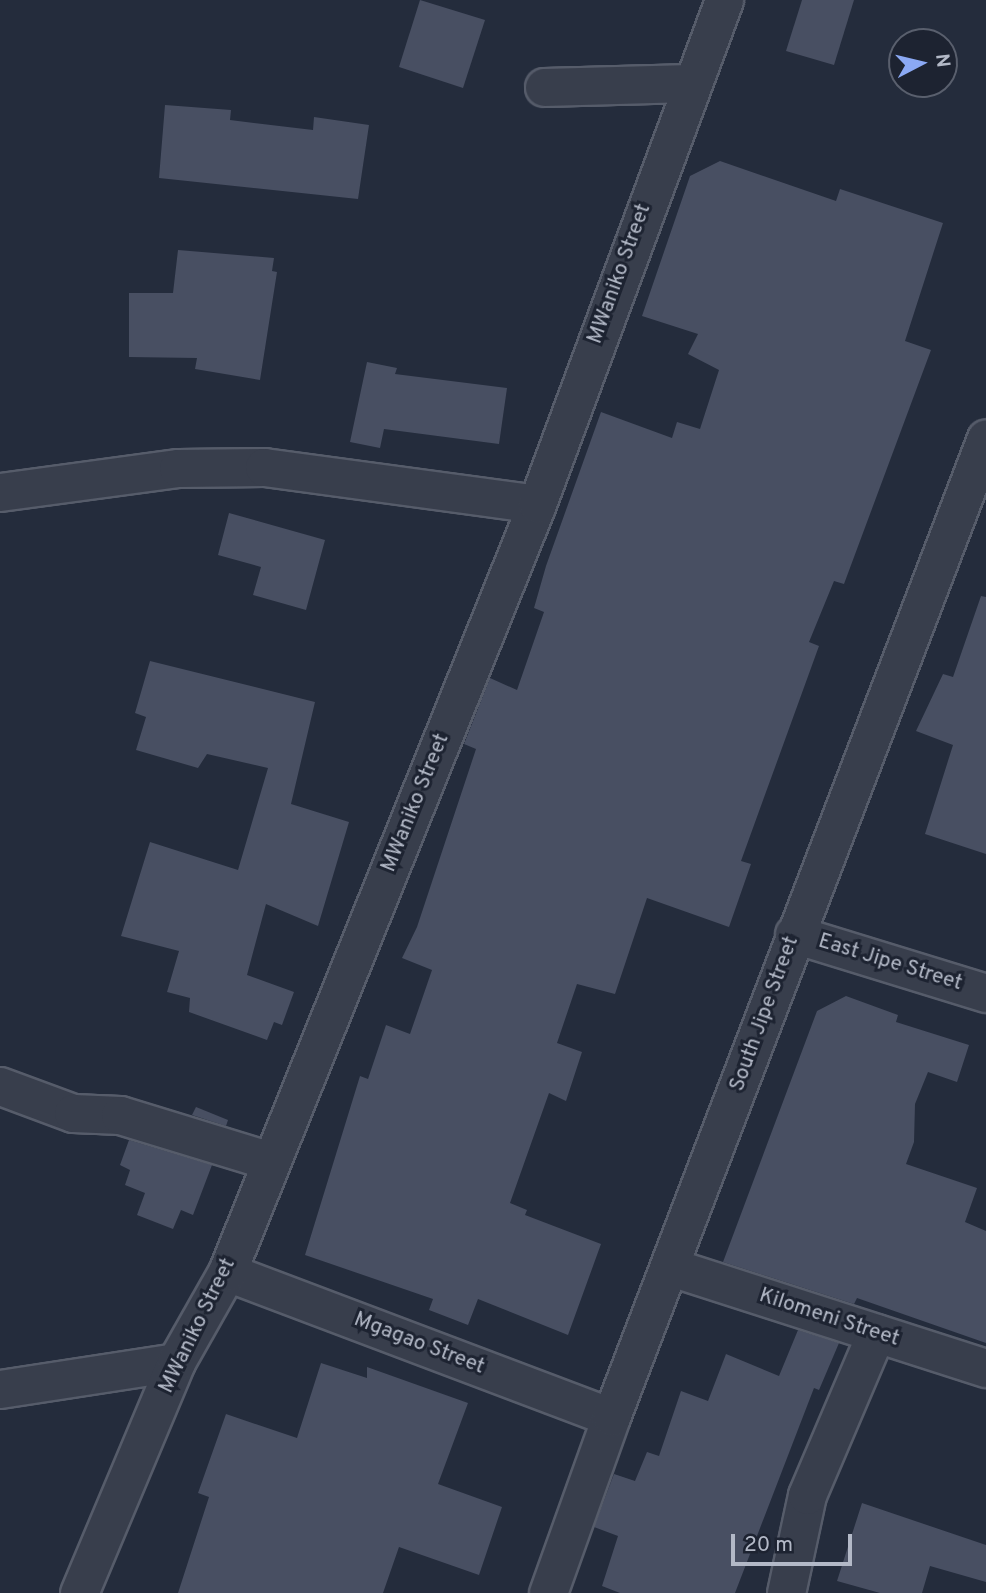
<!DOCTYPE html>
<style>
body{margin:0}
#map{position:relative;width:986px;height:1593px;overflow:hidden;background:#242c3c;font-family:Overpass,sans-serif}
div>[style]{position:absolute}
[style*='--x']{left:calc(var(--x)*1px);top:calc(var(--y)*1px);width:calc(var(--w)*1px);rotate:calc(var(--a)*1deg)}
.building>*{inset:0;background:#484f62}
.roads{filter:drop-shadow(2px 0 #565c6a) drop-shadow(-2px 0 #565c6a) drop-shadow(0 2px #565c6a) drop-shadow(0 -2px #565c6a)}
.street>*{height:37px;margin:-18.5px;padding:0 18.5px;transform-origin:18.5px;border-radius:18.5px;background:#383e4c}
span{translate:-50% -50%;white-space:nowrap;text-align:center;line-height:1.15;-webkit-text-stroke:6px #1d2331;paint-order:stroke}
.street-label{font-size:21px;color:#b3b9c7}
.north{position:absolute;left:888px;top:28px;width:70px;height:70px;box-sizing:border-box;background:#1d2331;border:2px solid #595f6d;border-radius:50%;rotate:83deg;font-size:19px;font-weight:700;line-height:28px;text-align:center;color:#b3b9c7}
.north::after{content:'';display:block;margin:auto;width:24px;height:32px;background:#8ba9f4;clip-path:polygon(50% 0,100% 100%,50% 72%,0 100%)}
.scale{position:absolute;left:731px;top:1534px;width:121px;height:32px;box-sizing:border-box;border:4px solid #b3b9c7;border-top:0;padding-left:9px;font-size:21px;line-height:24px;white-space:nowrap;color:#b3b9c7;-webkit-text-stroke:5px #1d2331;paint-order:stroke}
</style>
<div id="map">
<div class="building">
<i style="clip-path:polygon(420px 0,485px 20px,463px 88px,399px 67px)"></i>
<i style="clip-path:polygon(802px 0,854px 0,834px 65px,786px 51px)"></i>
<i style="clip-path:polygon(165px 105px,231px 110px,230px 120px,313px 130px,314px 117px,369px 125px,358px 199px,159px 178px)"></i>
<i style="clip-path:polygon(720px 161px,836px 201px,840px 189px,943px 223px,905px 341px,931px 350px,844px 584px,834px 581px,809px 642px,819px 646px,741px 861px,751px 864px,729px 927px,647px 898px,615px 994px,577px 984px,557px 1043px,582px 1052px,566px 1101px,549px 1093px,510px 1203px,527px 1210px,525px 1215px,601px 1244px,568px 1335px,478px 1299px,468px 1325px,429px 1310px,433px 1299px,305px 1255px,360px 1076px,368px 1079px,386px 1025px,410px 1034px,432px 970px,402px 958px,417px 927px,476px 749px,464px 744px,490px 678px,517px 690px,544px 612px,534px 608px,546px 566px,601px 412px,672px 438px,677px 422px,700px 429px,719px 370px,688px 354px,698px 334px,642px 316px,690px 176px)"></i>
<i style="clip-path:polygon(178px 250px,274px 258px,272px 271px,277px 272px,260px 380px,195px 369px,197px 358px,129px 357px,129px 293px,173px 293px)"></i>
<i style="clip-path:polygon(367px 362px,397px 368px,395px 374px,507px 388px,499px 444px,384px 429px,380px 448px,350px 442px)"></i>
<i style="clip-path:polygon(229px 513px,325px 540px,306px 610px,253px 595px,261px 567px,218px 555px)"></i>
<i style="clip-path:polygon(981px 596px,986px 597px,986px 854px,925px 834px,953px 745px,916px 731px,943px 674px,953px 677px)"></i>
<i style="clip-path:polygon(150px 661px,315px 702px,291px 804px,349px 822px,318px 926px,266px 904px,247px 975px,294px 992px,282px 1025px,274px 1022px,267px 1040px,189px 1012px,190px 998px,167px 992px,179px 951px,121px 936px,150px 842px,238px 870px,268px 768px,207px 754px,198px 768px,136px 750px,146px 717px,135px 713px)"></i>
<i style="clip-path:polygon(846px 996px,898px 1015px,896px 1022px,969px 1045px,957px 1082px,928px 1072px,915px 1104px,914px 1142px,906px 1164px,977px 1188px,965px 1222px,986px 1231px,986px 1343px,857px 1298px,854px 1304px,723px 1262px,817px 1011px)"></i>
<i style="clip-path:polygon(196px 1107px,228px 1120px,226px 1126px,192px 1115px)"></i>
<i style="clip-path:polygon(129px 1140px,212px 1165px,193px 1215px,181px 1210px,173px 1229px,137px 1215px,145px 1193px,125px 1185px,130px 1170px,120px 1165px)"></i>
<i style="clip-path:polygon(798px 1330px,839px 1343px,819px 1390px,814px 1388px,735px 1593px,620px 1593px,602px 1586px,618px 1536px,594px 1527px,614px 1474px,635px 1481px,647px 1452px,659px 1456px,681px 1391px,708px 1401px,726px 1354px,779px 1376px)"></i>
<i style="clip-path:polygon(321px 1363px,367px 1378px,367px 1367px,468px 1403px,438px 1484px,502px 1507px,479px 1575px,399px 1547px,383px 1593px,178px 1593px,209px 1497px,198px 1493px,226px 1414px,297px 1438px)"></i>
<i style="clip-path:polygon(862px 1503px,986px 1545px,986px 1582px,930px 1566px,922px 1593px,880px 1593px,837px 1581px)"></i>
</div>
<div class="roads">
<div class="street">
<i style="--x:544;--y:87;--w:145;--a:-1.6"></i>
<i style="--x:0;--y:492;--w:180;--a:-7.7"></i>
<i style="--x:178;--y:468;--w:86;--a:-0.7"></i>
<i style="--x:264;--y:467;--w:275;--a:7.7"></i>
<i style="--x:794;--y:934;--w:201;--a:17.1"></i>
<i style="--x:0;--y:1086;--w:78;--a:20.3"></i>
<i style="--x:73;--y:1113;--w:47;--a:2.4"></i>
<i style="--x:120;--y:1115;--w:157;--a:17"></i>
<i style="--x:671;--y:1267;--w:331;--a:17.8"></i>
<i style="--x:227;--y:1272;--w:410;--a:20.7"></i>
<i style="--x:0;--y:1389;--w:178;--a:-8.7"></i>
<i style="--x:79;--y:1593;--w:251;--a:-67.2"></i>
<i style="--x:176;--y:1362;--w:103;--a:-60.5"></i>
<i style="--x:227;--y:1272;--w:828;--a:-68.02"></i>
<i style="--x:537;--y:504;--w:538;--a:-69.64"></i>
<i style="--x:548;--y:1593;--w:187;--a:-70.3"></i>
<i style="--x:611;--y:1417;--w:1048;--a:-69.04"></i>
<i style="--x:786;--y:1593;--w:100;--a:-77.9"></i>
<i style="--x:807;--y:1495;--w:176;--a:-66.9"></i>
</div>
</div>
<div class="street-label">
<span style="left:620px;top:274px;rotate:-70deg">MWaniko Street</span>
<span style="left:416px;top:803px;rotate:-68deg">MWaniko Street</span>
<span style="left:890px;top:963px;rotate:17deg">East Jipe Street</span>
<span style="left:765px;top:1014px;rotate:-70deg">South Jipe Street</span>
<span style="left:829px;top:1318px;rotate:18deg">Kilomeni Street</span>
<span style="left:198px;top:1326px;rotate:-64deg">MWaniko Street</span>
<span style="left:419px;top:1344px;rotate:21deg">Mgagao Street</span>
</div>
<div class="north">N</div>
<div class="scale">20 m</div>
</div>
